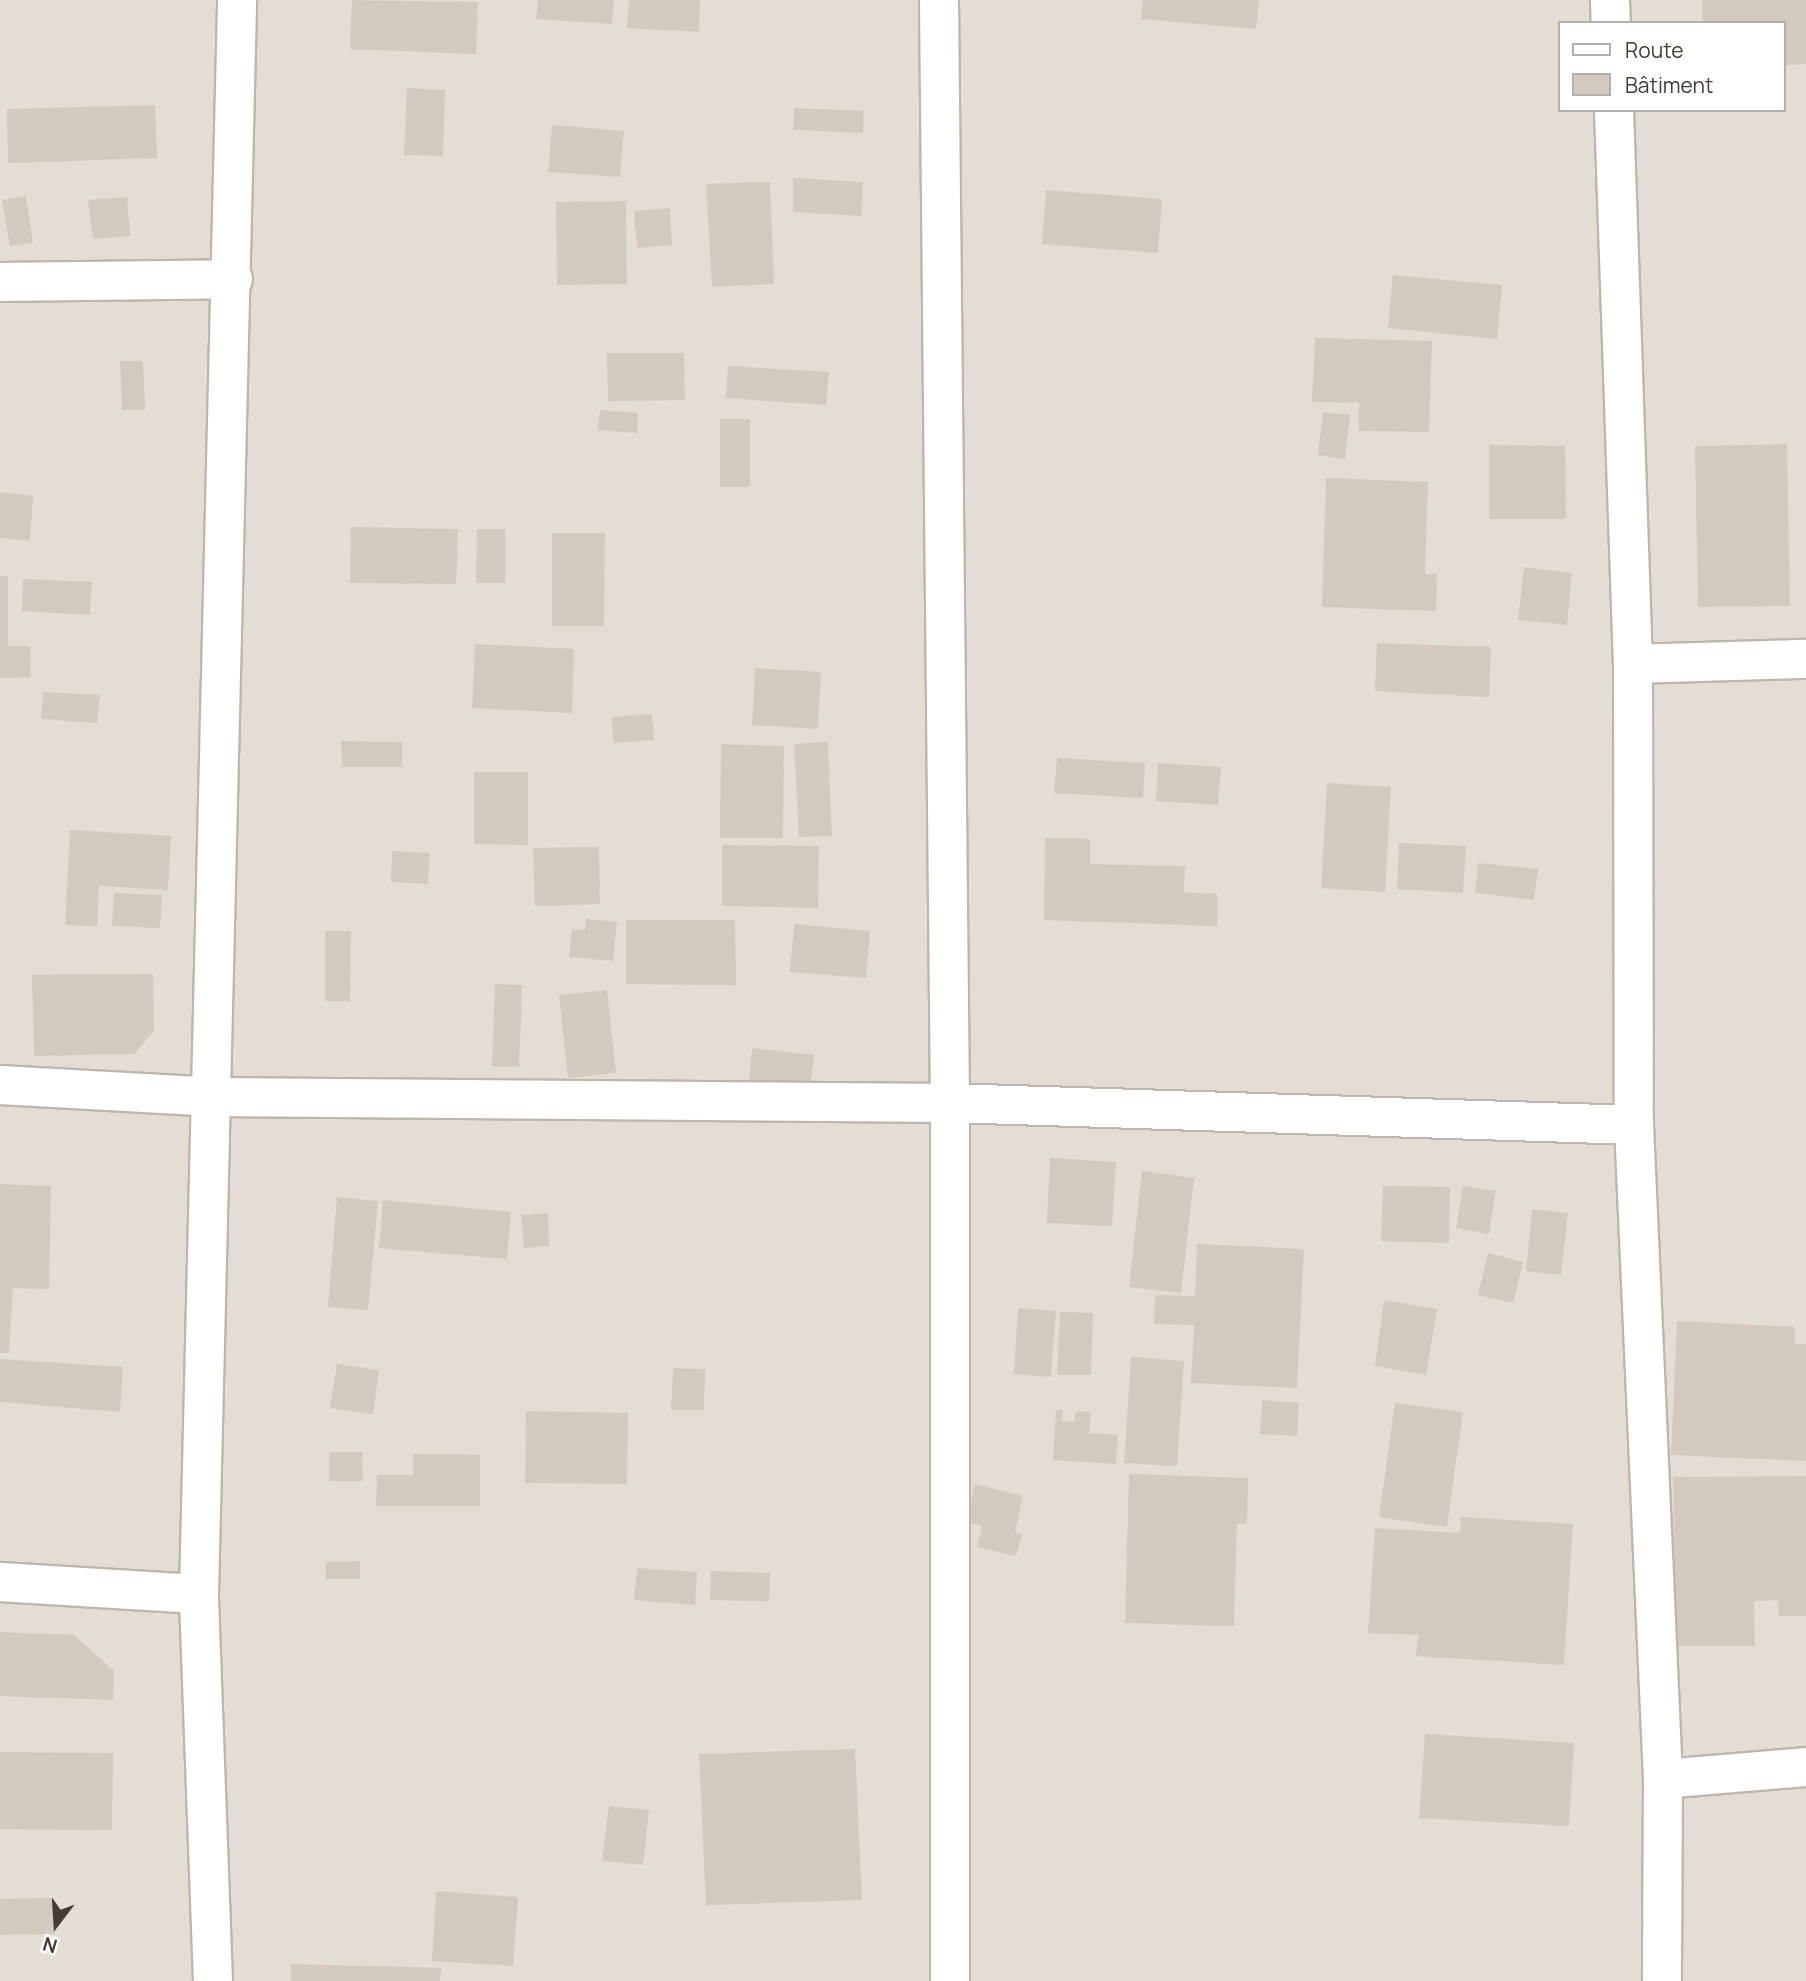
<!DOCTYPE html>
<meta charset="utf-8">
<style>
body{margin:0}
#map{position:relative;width:1806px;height:1981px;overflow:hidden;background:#f0ece5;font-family:Manrope,sans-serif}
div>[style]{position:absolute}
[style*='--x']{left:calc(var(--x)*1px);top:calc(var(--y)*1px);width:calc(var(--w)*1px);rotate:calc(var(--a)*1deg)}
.residential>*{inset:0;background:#e4ddd4}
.building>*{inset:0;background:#d4c9bf}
.roads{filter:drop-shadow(2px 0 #beb6ac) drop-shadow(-2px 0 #beb6ac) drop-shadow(0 2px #beb6ac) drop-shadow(0 -2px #beb6ac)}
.minor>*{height:38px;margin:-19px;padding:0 19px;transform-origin:19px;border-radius:19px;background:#fff}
span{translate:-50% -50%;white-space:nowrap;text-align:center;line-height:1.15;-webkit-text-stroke:5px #fff;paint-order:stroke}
.legend{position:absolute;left:1558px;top:21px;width:228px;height:91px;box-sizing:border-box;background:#fff;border:2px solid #b3b1ae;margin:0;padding:9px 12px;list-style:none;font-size:21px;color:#423c35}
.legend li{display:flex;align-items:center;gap:14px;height:35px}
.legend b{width:35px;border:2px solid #b3b1ae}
.north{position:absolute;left:21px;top:1890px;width:70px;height:70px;-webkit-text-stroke:5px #fff;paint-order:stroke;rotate:197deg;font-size:19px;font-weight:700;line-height:28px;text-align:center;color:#423c35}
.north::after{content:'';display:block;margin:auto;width:24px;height:32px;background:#423c35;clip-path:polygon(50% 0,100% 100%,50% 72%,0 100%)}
</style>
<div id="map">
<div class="residential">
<i style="clip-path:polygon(evenodd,0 0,1806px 0,1806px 1981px,0 1981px,0 0,1559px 23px,1783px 23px,1783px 110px,1559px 110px,1559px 23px)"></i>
</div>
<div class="building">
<i style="clip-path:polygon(352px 0,478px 2px,476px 54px,350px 49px)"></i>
<i style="clip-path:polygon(538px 0,614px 0,612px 24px,536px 19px)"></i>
<i style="clip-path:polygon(629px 0,700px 0,699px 32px,627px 28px)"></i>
<i style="clip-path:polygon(1143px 0,1259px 0,1256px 29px,1141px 19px)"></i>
<i style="clip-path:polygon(1702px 0,1806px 0,1806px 64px,1783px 65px,1783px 23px,1703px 23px)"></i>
<i style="clip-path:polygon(407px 88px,445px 90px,443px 156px,404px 155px)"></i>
<i style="clip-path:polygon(155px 105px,157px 158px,8px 163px,7px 109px)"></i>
<i style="clip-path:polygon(794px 108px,864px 111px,863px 133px,793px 130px)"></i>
<i style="clip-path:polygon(552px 125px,624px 131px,620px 177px,548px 172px)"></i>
<i style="clip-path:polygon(793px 178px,863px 182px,861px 216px,793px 212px)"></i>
<i style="clip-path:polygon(770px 182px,774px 284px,712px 287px,706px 184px)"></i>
<i style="clip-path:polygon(1046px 190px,1162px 199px,1158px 253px,1042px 244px)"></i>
<i style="clip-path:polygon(26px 196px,33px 243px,10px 246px,2px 200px)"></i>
<i style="clip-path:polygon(127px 197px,130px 236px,93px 239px,88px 200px)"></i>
<i style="clip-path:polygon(626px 201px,627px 284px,557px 285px,556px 202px)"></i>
<i style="clip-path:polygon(670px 208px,672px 245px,637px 248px,634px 211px)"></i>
<i style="clip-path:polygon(1393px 275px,1502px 285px,1497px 339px,1388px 328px)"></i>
<i style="clip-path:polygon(1315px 338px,1432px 341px,1429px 432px,1359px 431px,1359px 403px,1312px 402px)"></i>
<i style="clip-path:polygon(607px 353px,684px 353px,685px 400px,608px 401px)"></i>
<i style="clip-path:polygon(120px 361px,143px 361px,145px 409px,122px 410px)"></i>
<i style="clip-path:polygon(728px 366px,829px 372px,826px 405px,726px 398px)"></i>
<i style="clip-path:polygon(600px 410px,638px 413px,637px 433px,598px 430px)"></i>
<i style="clip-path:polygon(1323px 412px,1350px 415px,1345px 459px,1318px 455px)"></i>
<i style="clip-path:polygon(720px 419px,750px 419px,750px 487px,720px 487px)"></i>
<i style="clip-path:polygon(1787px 444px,1790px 606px,1698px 607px,1695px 446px)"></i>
<i style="clip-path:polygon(1489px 445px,1565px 446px,1566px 519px,1489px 519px)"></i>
<i style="clip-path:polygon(1326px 478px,1428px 482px,1425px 574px,1437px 574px,1436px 611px,1322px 607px)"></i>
<i style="clip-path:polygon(0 492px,33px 496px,30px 541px,0 538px)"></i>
<i style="clip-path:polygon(351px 527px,458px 529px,456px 584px,350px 583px)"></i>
<i style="clip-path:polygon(477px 529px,505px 529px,505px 583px,476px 583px)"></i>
<i style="clip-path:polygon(552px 533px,605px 533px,604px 626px,552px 626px)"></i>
<i style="clip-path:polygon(1524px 567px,1572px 573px,1567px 625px,1518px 620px)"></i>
<i style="clip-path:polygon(0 576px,8px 576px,8px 646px,30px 646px,31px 677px,0 678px)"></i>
<i style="clip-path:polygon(23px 579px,92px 582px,90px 615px,22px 611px)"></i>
<i style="clip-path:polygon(1377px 643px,1491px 647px,1489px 697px,1375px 691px)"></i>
<i style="clip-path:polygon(475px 644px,574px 649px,572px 713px,472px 708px)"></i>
<i style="clip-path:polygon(755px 668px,821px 672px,818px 729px,752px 725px)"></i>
<i style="clip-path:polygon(43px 692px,100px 695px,97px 723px,41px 719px)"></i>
<i style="clip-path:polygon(652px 714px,654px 740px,613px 743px,612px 717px)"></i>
<i style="clip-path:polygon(341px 741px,402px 742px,402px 767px,342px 767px)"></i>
<i style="clip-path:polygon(828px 742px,832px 836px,799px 837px,794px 744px)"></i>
<i style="clip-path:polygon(721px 744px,784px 746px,783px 838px,720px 838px)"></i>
<i style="clip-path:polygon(1057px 758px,1145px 763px,1143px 798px,1054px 793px)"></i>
<i style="clip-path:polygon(1158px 763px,1221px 767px,1218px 805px,1156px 801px)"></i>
<i style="clip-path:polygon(474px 772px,528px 772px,528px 845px,474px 844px)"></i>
<i style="clip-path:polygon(1327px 783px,1391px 787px,1385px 892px,1321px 888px)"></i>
<i style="clip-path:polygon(70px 830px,171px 836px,168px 890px,99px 886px,97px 926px,65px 925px)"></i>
<i style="clip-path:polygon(1045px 838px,1090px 839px,1090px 864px,1185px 866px,1184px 892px,1217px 894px,1217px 926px,1044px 920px)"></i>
<i style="clip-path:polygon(1399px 843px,1466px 846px,1463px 893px,1397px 889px)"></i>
<i style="clip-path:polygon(722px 845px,819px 846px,818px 908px,722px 906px)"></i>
<i style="clip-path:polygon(599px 847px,600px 904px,535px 906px,533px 848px)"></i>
<i style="clip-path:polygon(392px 851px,430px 853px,428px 884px,391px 882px)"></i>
<i style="clip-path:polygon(1478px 863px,1538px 869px,1534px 900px,1475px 893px)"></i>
<i style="clip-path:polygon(114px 893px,162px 895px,160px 928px,112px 926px)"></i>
<i style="clip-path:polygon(586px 919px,617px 922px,613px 961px,569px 957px,572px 929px,585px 930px)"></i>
<i style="clip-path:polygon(626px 920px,735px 920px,736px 985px,626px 984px)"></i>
<i style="clip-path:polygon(794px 924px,870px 931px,866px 978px,790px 972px)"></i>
<i style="clip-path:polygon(325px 931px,351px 931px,350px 1001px,325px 1001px)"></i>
<i style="clip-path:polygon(153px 974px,154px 1031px,134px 1054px,34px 1056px,32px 975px)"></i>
<i style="clip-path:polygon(495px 984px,522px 985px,519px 1067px,492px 1066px)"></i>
<i style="clip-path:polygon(607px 990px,616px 1073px,568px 1078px,559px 995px)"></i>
<i style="clip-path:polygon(752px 1048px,814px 1055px,810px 1090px,749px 1083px)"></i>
<i style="clip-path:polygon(1050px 1158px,1116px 1162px,1112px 1226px,1047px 1223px)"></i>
<i style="clip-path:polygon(1142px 1171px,1194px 1178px,1181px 1293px,1129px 1287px)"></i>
<i style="clip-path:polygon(0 1184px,51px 1186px,49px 1289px,13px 1288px,9px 1353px,0 1353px)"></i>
<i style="clip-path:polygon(1383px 1186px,1450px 1187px,1449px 1243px,1381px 1241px)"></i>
<i style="clip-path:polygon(1463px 1186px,1496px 1191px,1489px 1234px,1456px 1228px)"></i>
<i style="clip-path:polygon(337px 1197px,378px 1201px,368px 1310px,328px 1307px)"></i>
<i style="clip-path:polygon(383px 1200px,511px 1212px,507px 1259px,379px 1248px)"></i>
<i style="clip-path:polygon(1532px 1209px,1568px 1213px,1561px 1275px,1526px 1271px)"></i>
<i style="clip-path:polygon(548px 1213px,549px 1246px,524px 1248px,521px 1215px)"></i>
<i style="clip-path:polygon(1197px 1244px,1304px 1249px,1297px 1388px,1191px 1383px,1194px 1325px,1154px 1324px,1155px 1295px,1195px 1296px)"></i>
<i style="clip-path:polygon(1488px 1253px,1523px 1262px,1513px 1303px,1478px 1295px)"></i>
<i style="clip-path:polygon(1384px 1300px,1437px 1309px,1426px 1375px,1375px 1366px)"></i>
<i style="clip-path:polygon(1018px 1308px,1056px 1311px,1051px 1377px,1014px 1374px)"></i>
<i style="clip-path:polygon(1060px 1312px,1093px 1313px,1091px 1375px,1057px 1375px)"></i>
<i style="clip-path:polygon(1677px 1321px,1795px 1327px,1795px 1344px,1806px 1344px,1806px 1461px,1671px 1455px)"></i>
<i style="clip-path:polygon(1131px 1357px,1184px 1361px,1177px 1466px,1124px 1463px)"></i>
<i style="clip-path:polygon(0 1359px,123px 1367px,120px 1412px,0 1402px)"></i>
<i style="clip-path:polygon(337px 1364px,379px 1370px,373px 1414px,330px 1408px)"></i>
<i style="clip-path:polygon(673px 1368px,705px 1369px,704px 1410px,671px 1410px)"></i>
<i style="clip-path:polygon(1262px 1400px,1299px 1403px,1297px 1436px,1260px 1434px)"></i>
<i style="clip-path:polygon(1395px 1403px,1463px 1412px,1447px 1527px,1379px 1517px)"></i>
<i style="clip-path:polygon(1056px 1410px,1063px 1410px,1062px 1421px,1074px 1422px,1076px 1411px,1091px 1412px,1089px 1433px,1118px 1435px,1116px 1464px,1053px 1460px)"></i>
<i style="clip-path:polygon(526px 1411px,628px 1413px,627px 1484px,525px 1483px)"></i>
<i style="clip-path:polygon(329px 1452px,362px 1452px,363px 1481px,329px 1481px)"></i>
<i style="clip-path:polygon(413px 1454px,480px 1455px,480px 1506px,376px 1506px,377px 1475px,413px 1475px)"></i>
<i style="clip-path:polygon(1129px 1474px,1248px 1478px,1247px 1524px,1237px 1524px,1234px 1626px,1125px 1623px)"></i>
<i style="clip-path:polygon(1806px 1476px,1806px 1616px,1779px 1616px,1778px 1600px,1754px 1601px,1755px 1646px,1676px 1646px,1673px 1477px)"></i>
<i style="clip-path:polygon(975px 1484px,1023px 1496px,1015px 1532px,1022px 1535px,1016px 1556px,977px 1547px,982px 1526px,966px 1522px)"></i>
<i style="clip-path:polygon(1461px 1517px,1573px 1524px,1564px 1665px,1416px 1656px,1418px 1635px,1368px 1633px,1375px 1528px,1460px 1533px)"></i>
<i style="clip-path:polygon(360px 1561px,360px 1579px,326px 1579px,326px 1562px)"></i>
<i style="clip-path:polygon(637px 1568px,697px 1572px,695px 1605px,634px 1600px)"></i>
<i style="clip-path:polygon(711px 1571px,770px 1573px,769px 1601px,710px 1600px)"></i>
<i style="clip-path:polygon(0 1632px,74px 1635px,114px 1671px,113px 1700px,0 1696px)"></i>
<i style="clip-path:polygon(1425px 1734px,1574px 1743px,1569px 1826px,1419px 1818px)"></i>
<i style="clip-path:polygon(855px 1749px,862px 1900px,706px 1905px,699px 1754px)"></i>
<i style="clip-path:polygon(0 1752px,113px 1753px,112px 1830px,0 1829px)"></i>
<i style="clip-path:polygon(609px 1806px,649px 1810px,643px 1865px,602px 1861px)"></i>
<i style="clip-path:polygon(436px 1891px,518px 1897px,513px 1966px,432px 1961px)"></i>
<i style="clip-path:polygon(54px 1898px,55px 1934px,0 1935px,0 1899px)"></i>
<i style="clip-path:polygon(291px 1964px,441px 1968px,440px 1981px,291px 1981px)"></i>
</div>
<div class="roads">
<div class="minor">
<i style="--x:939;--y:0;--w:1103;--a:89.43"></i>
<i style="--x:950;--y:1103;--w:878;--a:90"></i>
<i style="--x:1610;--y:0;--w:23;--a:88"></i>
<i style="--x:1614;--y:110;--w:554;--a:88.04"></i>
<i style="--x:1633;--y:664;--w:461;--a:89.9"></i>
<i style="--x:1634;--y:1125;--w:655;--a:87.46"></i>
<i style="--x:1663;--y:1779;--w:202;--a:90.3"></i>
<i style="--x:0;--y:282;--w:233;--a:-0.7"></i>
<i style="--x:1633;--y:664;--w:173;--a:-1.7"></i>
<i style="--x:0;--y:1085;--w:212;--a:3.2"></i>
<i style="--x:212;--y:1097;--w:738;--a:0.47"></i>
<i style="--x:950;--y:1103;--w:684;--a:1.84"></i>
<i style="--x:0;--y:1582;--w:199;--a:3.5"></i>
<i style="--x:1663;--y:1779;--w:144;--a:-4.8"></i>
<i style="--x:213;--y:1981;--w:387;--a:-92.1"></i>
<i style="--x:199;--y:1594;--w:1594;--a:-88.63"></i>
</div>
</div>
<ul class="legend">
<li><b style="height:9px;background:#fff"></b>Route</li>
<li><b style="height:19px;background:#d4c9bf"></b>Bâtiment</li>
</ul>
<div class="north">N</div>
</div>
